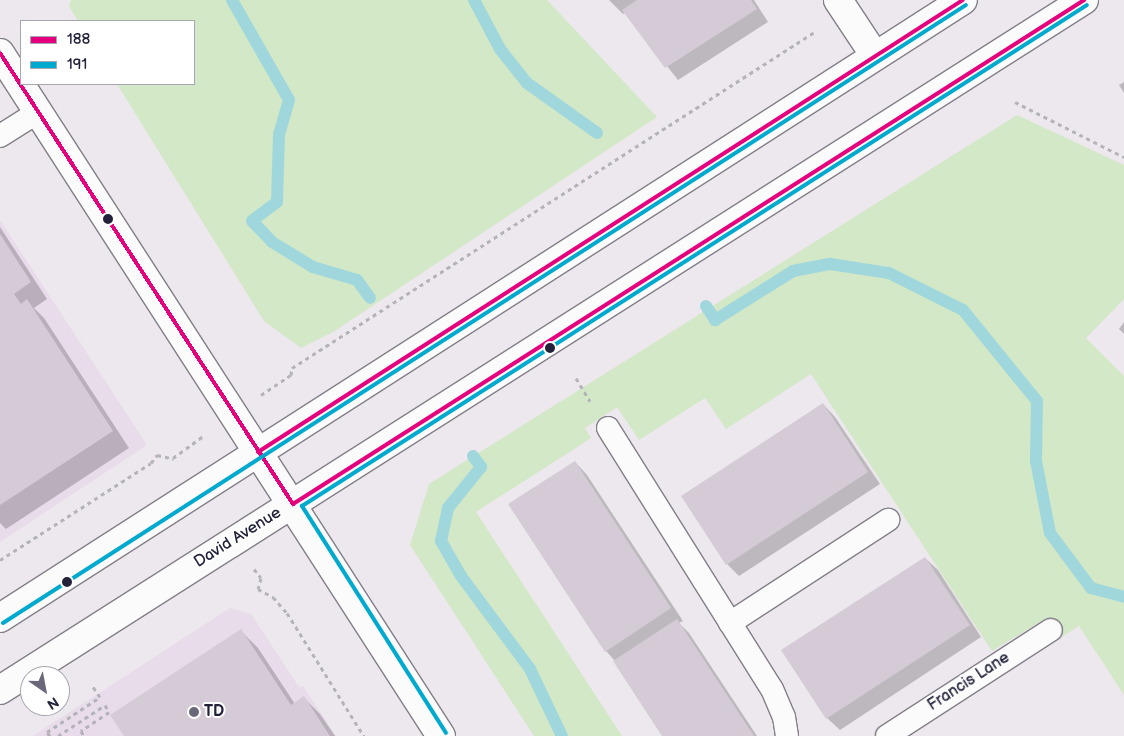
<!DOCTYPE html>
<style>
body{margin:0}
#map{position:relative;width:1124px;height:736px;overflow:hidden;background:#ede7ee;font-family:"Balsamiq Sans",sans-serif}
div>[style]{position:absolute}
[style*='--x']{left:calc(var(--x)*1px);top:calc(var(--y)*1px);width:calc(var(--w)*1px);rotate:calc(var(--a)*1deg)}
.built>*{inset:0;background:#e8dbea}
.green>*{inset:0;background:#d2e8c6}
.shadow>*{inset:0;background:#0003}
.stream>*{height:12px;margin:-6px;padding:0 6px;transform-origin:6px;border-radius:6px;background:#a0d7dd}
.building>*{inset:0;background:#d4cbd6}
.path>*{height:3px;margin-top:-1.5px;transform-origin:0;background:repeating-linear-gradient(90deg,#b4b3b8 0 4px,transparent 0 8px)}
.roads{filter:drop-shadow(1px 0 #827f87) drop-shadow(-1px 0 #827f87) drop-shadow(0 1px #827f87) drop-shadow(0 -1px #827f87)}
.lane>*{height:22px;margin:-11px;padding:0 11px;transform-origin:11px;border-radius:11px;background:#fcfbfc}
.street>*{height:28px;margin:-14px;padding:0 14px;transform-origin:14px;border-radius:14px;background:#fcfbfc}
.secondary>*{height:28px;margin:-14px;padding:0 14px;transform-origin:14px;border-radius:14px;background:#fcfbfc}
.bus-1>*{height:4px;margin:-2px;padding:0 2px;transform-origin:2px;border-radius:2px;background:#e5007d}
.bus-2>*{height:4px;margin:-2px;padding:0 2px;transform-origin:2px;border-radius:2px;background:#00a9ce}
.dots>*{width:14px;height:14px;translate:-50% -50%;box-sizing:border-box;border:2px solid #fff;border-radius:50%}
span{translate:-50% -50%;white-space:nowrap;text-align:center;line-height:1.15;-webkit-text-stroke:4px #fff;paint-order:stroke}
.street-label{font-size:16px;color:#22223b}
.poi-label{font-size:16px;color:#22223b;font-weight:700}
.left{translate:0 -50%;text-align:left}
.legend{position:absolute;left:20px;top:20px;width:175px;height:65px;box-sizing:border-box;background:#fff;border:1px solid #a7a7b1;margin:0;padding:6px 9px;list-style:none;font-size:15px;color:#22223b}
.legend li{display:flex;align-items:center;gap:10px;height:25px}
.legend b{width:25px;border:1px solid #a7a7b1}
.north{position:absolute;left:20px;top:666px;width:50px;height:50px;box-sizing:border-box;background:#fff;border:1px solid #a7a7b1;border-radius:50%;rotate:147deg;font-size:14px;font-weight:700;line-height:20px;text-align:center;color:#22223b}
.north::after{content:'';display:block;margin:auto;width:18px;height:22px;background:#69677a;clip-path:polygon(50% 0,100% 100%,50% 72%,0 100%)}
</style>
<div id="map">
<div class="built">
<i style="clip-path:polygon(0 220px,147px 445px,0 542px)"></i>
<i style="clip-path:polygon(230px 608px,251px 614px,299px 687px,303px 686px,336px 736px,33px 736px)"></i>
</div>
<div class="green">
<i style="clip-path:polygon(71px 0,547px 0,657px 117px,333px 332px,301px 348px,264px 321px,117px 84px,194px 84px,194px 21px,78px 21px,69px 6px)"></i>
<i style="clip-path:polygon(1017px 115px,1124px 165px,1124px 299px,1086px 338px,1124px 376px,1124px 695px,1079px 626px,1062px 637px,1048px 617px,992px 651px,811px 374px,726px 429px,705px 398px,639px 440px,617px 407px,585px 428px,591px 438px,476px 512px,622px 736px,534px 736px,410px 545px,429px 484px)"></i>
</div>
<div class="shadow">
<i style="clip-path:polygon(609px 0,754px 0,768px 22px,678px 80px,625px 13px,623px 14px)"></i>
<i style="clip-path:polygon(1124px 82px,1124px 93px,1119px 85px)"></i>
<i style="clip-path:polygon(0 227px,47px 299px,34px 308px,44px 318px,129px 448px,6px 529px,0 523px)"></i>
<i style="clip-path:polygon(1124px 322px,1124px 334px,1119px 329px)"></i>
<i style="clip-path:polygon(823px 404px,835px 417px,880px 484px,739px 576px,727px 564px)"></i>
<i style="clip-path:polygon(575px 462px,587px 475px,683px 621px,679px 623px,689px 633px,757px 736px,664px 736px,615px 661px,606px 651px)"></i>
<i style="clip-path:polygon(925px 558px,938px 570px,981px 637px,840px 730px,827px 718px)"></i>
<i style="clip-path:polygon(241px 631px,258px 648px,295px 704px,303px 697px,320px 714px,335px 736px,125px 736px)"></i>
</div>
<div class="stream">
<i style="--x:232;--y:0;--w:115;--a:60.3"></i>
<i style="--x:289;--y:100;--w:35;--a:106"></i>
<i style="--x:279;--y:134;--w:68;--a:91.7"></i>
<i style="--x:277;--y:202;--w:31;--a:143"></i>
<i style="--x:252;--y:221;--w:29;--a:46"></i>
<i style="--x:272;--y:242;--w:48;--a:31.4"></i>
<i style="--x:313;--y:267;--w:46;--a:16.5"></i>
<i style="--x:357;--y:280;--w:22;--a:54"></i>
<i style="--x:474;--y:0;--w:55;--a:62"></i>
<i style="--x:500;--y:49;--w:43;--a:51.5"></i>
<i style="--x:527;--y:83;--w:86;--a:35.5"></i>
<i style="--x:706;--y:306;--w:17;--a:57"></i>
<i style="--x:715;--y:320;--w:92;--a:-32.1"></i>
<i style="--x:793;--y:271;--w:38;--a:-11"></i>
<i style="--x:830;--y:264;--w:60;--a:8.7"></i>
<i style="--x:889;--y:273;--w:83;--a:26.6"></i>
<i style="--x:963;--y:310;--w:117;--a:50.9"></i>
<i style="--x:1037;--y:401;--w:60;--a:91"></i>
<i style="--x:1036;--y:461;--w:73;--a:79"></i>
<i style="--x:1050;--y:533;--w:69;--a:53.3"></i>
<i style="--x:1091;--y:588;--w:34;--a:15"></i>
<i style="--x:473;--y:456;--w:14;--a:54"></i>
<i style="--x:481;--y:467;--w:53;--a:128.8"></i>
<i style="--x:448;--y:508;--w:34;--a:102"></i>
<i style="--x:441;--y:541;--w:40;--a:60.3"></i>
<i style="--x:461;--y:576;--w:116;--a:53.4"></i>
<i style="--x:530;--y:669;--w:74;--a:64.5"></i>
</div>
<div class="building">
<i style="clip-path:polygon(637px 0,751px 0,757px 9px,665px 68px,622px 10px)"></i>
<i style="clip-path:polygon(0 234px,31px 282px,14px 294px,21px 304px,27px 299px,113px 431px,0 505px)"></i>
<i style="clip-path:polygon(823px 403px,868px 472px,726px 565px,681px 496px)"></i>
<i style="clip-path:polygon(575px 461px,671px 608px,605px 652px,508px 504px)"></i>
<i style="clip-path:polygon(925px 557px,970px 625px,826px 719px,781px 650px)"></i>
<i style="clip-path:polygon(677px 619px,754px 736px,662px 736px,613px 661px)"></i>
<i style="clip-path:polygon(241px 629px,291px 705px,304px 696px,330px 736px,124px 736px,110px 715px)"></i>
</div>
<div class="path">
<i style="--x:1015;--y:102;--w:122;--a:26.8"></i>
<i style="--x:576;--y:378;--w:27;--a:59"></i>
<i style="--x:261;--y:395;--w:36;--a:-34"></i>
<i style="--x:291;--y:375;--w:7;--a:-82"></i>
<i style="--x:292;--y:368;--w:623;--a:-32.75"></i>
<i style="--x:173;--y:458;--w:39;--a:-36"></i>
<i style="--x:0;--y:560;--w:179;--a:-32.7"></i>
<i style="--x:151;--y:463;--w:10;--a:-53"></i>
<i style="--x:157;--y:455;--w:17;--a:13"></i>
<i style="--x:254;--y:569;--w:11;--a:52"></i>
<i style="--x:261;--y:578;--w:11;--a:105"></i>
<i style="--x:258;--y:589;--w:17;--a:28"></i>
<i style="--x:273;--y:597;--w:21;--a:49"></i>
<i style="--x:287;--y:613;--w:145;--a:58"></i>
<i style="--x:50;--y:736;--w:5;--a:-127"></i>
<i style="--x:47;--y:732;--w:64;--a:-33.4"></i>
<i style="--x:100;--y:697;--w:14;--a:-124"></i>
<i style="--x:58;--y:736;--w:56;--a:-33.4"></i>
<i style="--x:105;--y:705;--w:8;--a:60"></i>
<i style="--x:109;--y:712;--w:34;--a:146"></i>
<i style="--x:81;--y:731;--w:6;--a:59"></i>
</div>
<div class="roads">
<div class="lane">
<i style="--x:0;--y:136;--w:45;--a:-32.3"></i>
<i style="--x:608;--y:428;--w:308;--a:57.9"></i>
<i style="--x:772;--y:689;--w:30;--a:67"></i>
<i style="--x:784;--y:717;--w:19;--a:81"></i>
<i style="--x:730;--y:623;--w:189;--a:-33.1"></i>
<i style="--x:887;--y:736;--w:195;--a:-32.9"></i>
</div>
<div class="street">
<i style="--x:838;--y:0;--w:67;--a:56.5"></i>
</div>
<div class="secondary">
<i style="--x:0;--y:53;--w:813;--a:57.15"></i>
<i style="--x:0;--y:618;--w:1144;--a:-32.69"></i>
<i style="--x:0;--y:690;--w:1285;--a:-32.48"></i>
</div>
</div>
<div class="bus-1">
<i style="--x:0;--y:53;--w:538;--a:56.99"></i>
<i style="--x:293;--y:504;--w:938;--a:-32.5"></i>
<i style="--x:258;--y:452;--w:837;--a:-32.67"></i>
</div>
<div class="bus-2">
<i style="--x:3;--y:623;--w:1144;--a:-32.69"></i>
<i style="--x:446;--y:733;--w:269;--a:-122.4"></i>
<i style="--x:302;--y:506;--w:931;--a:-32.55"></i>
</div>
<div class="dots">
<i style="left:108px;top:219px;background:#22223b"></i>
<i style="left:550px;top:348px;background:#22223b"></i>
<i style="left:67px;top:582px;background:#22223b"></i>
<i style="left:194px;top:712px;background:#69677a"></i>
</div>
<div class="street-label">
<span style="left:238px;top:538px;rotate:-32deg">David Avenue</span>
<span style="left:969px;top:682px;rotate:-33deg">Francis Lane</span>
</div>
<div class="poi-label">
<span class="left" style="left:204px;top:712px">TD</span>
</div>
<ul class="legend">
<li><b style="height:6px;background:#e5007d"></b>188</li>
<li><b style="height:6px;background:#00a9ce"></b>191</li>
</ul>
<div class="north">N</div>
</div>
